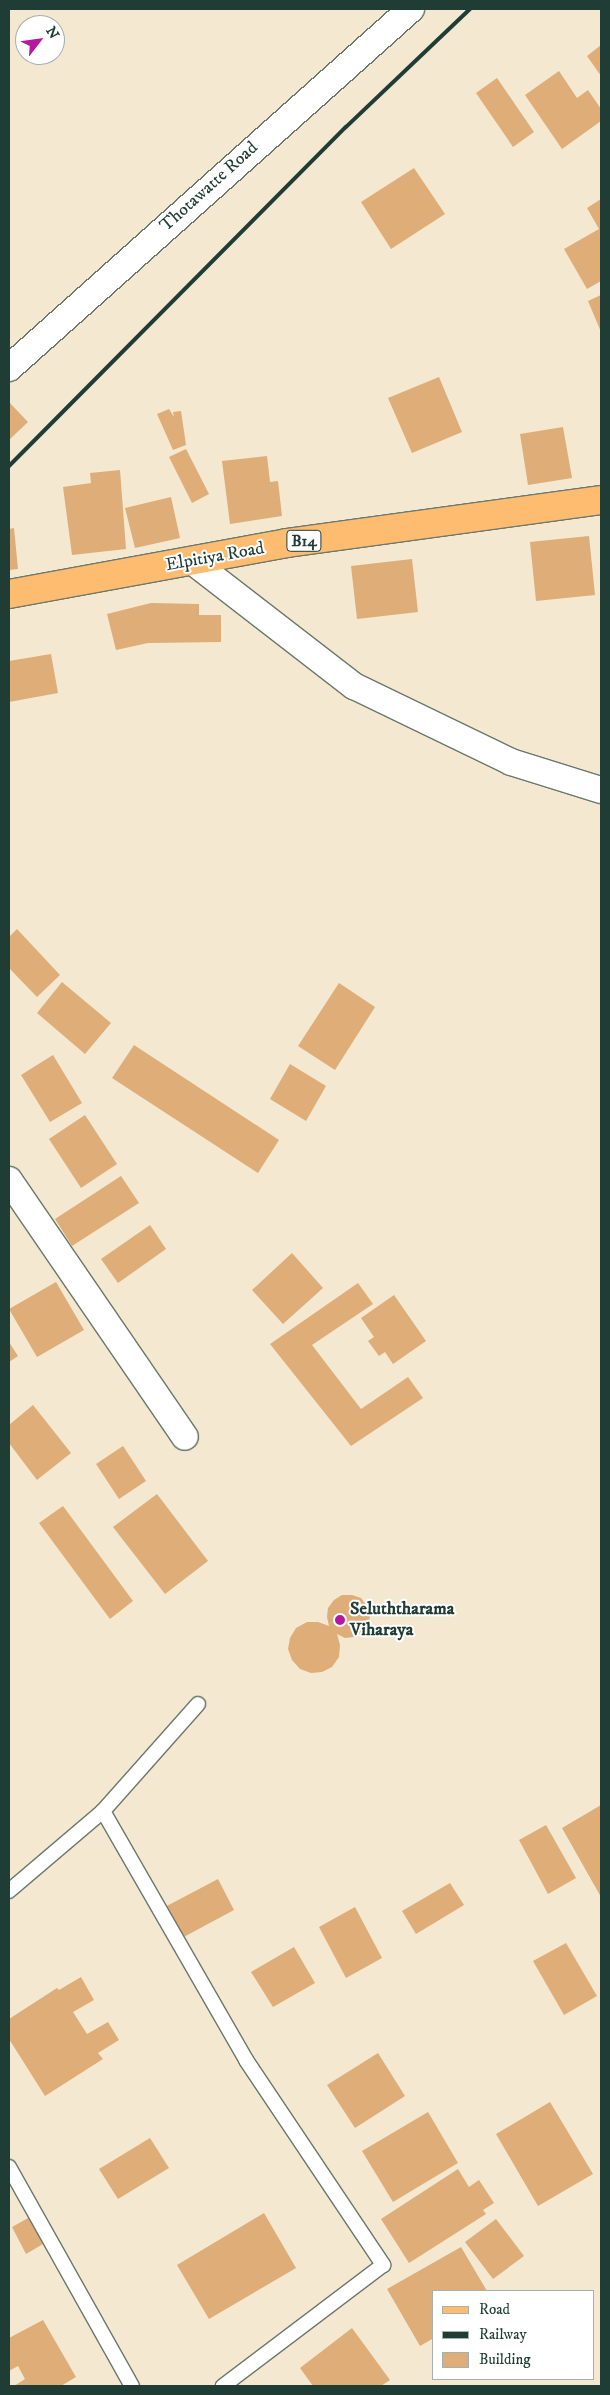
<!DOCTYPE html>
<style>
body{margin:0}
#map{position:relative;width:610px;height:2395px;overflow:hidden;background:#f4e8d0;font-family:"IM FELL DW Pica",serif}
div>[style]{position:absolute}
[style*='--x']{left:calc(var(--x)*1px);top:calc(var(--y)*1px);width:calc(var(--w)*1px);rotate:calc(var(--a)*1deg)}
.building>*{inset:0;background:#dead78}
.roads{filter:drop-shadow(1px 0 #6a796b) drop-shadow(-1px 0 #6a796b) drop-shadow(0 1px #6a796b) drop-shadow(0 -1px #6a796b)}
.service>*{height:14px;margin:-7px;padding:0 7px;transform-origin:7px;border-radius:7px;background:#fff}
.minor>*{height:26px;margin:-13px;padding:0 13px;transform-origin:13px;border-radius:13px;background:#fff}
.primary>*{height:28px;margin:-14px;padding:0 14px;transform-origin:14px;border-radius:14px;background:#fdbc70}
.rail>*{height:4px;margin:-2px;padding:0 2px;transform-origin:2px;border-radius:2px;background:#1f3d34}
.dots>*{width:14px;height:14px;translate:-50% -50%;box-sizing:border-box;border:2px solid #fff;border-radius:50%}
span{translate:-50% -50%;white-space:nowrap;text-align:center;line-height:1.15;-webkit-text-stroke:4px #fff;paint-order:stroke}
.shield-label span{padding:1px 4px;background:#fff;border:1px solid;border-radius:4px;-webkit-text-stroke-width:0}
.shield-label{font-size:16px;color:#1f3d34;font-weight:700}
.street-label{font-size:18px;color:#1f3d34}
.poi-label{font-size:18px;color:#1f3d34;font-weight:700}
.left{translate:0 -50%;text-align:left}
.frame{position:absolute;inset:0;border:10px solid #1f3d34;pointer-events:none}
.legend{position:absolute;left:432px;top:2290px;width:162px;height:90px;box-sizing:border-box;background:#fff;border:1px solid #a5b1ae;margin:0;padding:6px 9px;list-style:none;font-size:15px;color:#1f3d34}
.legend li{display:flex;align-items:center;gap:10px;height:25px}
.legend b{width:25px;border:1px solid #a5b1ae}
.north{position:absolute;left:15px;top:15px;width:50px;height:50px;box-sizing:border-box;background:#fff;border:1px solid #a5b1ae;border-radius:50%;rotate:60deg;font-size:14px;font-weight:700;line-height:20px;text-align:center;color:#1f3d34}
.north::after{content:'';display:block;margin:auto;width:18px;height:22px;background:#b5179e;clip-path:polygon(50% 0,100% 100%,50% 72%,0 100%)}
</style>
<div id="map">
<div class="building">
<i style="clip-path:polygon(601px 45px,601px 76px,587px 56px)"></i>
<i style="clip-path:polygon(559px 71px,577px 98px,588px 90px,601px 109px,601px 121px,562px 149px,525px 95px)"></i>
<i style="clip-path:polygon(497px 78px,534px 132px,513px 147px,476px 93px)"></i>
<i style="clip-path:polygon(414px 168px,445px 214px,391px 249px,361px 202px)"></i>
<i style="clip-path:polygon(601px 199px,601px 281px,587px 289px,564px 249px,599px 229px,587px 208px)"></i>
<i style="clip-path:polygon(601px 295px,601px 332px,588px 301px)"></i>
<i style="clip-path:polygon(439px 377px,462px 432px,412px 453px,388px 398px)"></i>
<i style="clip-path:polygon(9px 402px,28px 422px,9px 440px)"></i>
<i style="clip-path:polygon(169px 409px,174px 417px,173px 412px,181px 411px,186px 445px,173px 450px,157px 414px)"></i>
<i style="clip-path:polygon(563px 427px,572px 478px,528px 485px,520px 434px)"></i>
<i style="clip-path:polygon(186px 449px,209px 494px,192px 503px,169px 457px)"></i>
<i style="clip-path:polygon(267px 456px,270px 482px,278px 481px,282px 516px,230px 524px,222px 461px)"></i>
<i style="clip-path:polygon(120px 470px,126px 549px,72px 555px,63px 487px,91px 483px,90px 473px)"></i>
<i style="clip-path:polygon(171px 497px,180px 538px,135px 548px,125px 508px)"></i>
<i style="clip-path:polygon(14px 528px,18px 569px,9px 570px,9px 529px)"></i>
<i style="clip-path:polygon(589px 536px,595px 595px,536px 601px,530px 542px)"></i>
<i style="clip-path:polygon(412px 559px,418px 612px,357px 619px,351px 566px)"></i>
<i style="clip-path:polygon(151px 603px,199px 604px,199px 615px,221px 615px,221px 642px,148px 643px,116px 650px,107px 614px)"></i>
<i style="clip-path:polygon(51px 654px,58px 693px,9px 702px,9px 661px)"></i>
<i style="clip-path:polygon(17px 929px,60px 975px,37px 997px,9px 968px,9px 937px)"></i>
<i style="clip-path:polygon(62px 982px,111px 1023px,85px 1054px,37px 1013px)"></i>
<i style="clip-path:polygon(339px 983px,375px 1007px,335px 1070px,298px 1046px)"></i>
<i style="clip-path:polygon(134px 1045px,279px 1140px,258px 1173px,112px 1078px)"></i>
<i style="clip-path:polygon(53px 1055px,82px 1103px,50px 1122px,21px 1075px)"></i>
<i style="clip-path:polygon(290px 1064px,326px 1086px,306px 1121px,270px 1099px)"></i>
<i style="clip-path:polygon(85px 1115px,117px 1164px,81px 1188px,49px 1139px)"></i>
<i style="clip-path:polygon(121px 1176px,139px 1203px,72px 1246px,55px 1219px)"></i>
<i style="clip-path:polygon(150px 1225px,166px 1249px,118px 1283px,101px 1259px)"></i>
<i style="clip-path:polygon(292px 1253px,323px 1288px,283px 1324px,252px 1290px)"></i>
<i style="clip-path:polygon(56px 1282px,84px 1330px,37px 1357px,9px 1309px)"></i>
<i style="clip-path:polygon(358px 1283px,373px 1304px,312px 1345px,361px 1409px,408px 1377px,423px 1398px,351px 1446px,270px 1344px)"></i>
<i style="clip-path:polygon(394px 1295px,426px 1341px,393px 1364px,385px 1352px,379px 1356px,368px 1341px,374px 1337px,361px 1318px)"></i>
<i style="clip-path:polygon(9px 1342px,18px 1356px,9px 1362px)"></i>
<i style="clip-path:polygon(33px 1405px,71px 1453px,37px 1480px,9px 1443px,9px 1425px)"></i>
<i style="clip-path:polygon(123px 1446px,146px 1481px,119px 1499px,96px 1464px)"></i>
<i style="clip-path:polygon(157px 1494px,208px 1561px,165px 1594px,113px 1527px)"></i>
<i style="clip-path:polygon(63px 1506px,133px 1601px,110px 1619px,39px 1523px)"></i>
<i style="clip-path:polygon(342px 1595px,352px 1595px,361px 1598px,367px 1606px,370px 1615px,369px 1624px,363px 1632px,354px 1637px,345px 1638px,337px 1634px,340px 1645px,339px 1657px,332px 1667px,322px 1672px,311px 1673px,300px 1669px,292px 1660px,288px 1649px,290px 1638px,296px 1628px,307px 1622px,318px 1622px,329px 1626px,327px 1617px,328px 1608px,334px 1600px)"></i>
<i style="clip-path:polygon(601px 1805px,601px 1897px,562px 1828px)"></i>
<i style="clip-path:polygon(546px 1825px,576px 1878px,548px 1894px,519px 1840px)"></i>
<i style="clip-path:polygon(218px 1879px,234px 1910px,180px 1939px,163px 1908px)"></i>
<i style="clip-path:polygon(450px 1883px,464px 1905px,416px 1934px,402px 1911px)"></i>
<i style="clip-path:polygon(355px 1907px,382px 1958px,346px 1978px,319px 1927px)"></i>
<i style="clip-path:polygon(566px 1943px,597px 1996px,564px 2015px,533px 1961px)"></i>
<i style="clip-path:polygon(294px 1947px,315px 1983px,273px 2007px,251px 1972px)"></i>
<i style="clip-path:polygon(81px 1977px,94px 2000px,73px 2012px,87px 2034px,108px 2022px,119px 2040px,98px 2053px,103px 2059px,45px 2096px,9px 2039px,9px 2019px,57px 1988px,59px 1990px)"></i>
<i style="clip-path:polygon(378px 2053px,405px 2096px,355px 2128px,327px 2085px)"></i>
<i style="clip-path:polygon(550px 2102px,593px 2174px,538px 2206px,496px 2134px)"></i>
<i style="clip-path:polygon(428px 2112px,458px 2163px,393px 2202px,362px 2151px)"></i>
<i style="clip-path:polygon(150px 2138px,169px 2168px,118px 2199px,99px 2169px)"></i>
<i style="clip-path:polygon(458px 2169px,469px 2187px,479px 2180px,494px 2203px,483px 2210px,486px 2214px,409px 2263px,381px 2219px)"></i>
<i style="clip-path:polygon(264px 2213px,296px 2268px,209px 2319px,177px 2265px)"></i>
<i style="clip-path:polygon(30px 2217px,43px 2244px,26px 2254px,12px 2227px)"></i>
<i style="clip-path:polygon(496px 2219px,524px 2256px,493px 2279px,465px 2242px)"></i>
<i style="clip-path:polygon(461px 2247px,487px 2291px,434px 2291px,434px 2338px,420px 2346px,387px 2289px)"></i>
<i style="clip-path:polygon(43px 2320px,76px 2377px,61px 2386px,14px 2386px,25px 2379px,18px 2366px,9px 2371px,9px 2338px)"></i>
<i style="clip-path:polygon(352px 2328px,390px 2380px,381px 2386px,313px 2386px,300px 2368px)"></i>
</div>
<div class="roads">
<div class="service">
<i style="--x:103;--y:1811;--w:287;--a:60.1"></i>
<i style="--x:246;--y:2060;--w:247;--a:56.2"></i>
<i style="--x:383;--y:2265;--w:201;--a:142.9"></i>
<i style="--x:9;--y:1891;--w:123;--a:-40.4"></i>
<i style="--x:103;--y:1811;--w:143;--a:-48.4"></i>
<i style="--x:9;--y:2167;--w:251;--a:60.7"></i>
</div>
<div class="minor">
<i style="--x:9;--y:368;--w:539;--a:-41.77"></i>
<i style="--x:192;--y:561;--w:205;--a:37.7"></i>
<i style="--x:354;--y:686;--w:174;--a:25.8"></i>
<i style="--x:511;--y:762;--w:94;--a:17.3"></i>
<i style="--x:9;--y:1180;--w:311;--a:55.6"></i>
</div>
<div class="primary">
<i style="--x:9;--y:594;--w:283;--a:-10.4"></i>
<i style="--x:287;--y:543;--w:317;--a:-7.8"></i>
</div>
</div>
<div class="rail">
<i style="--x:9;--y:466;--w:478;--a:-45.2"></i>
<i style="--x:346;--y:127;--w:171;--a:-43.6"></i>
</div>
<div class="dots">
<i style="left:340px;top:1620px;background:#b5179e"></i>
</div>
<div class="shield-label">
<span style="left:304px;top:541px">B14</span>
</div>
<div class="street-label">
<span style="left:209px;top:187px;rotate:-42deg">Thotawatte Road</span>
<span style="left:215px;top:557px;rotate:-10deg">Elpitiya Road</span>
</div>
<div class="poi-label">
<span class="left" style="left:350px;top:1620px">Seluththarama<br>Viharaya</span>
</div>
<div class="frame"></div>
<ul class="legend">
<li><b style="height:6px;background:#fdbc70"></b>Road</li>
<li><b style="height:6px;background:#1f3d34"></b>Railway</li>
<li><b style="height:14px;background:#dead78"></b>Building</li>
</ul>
<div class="north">N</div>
</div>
